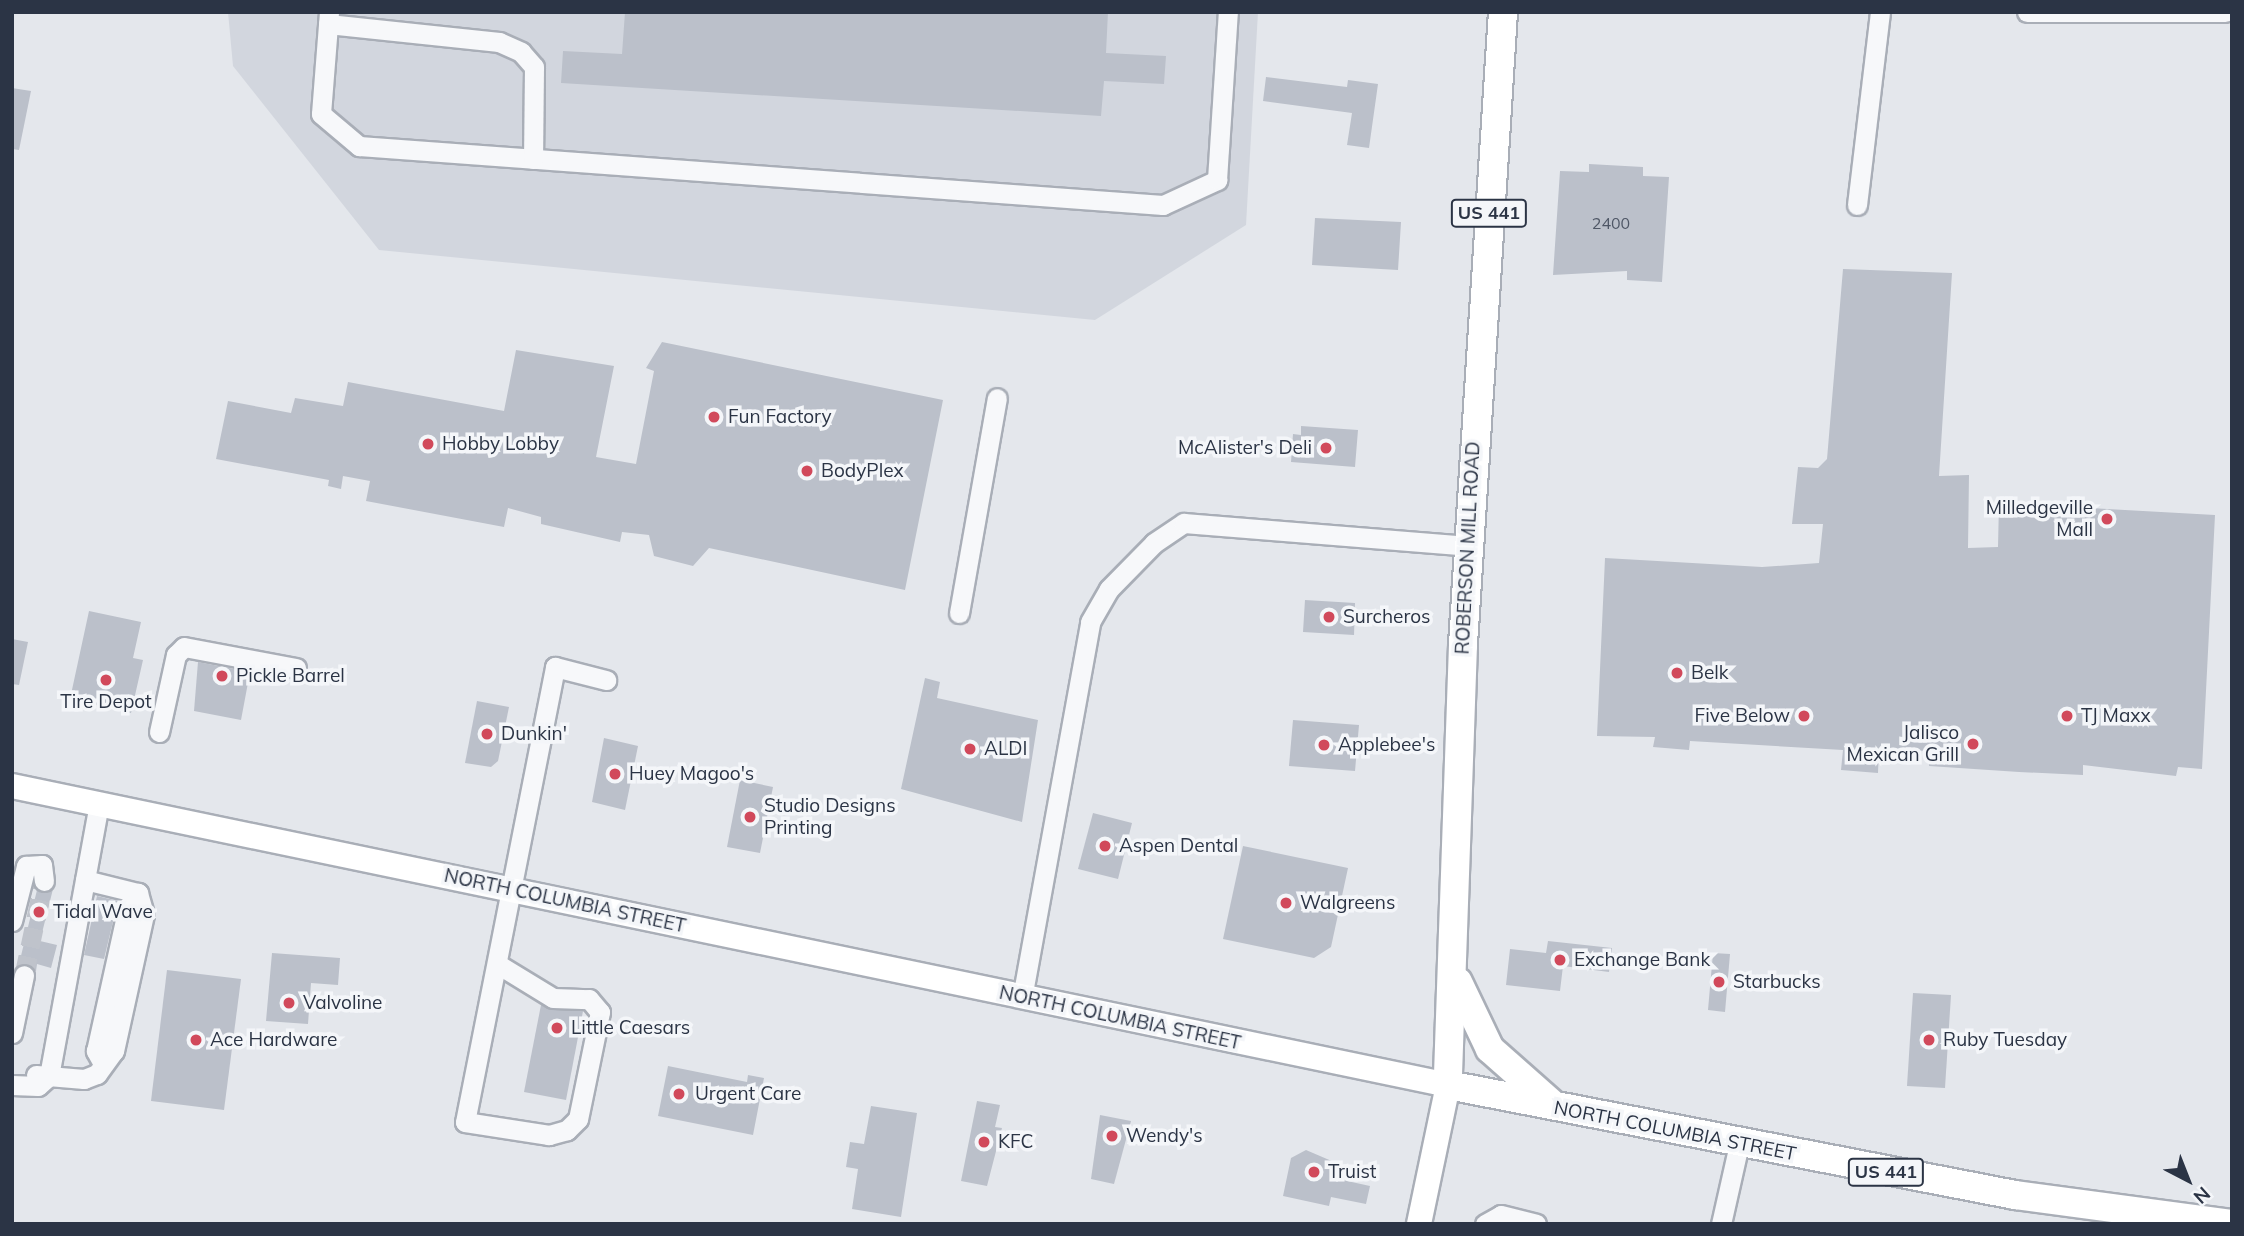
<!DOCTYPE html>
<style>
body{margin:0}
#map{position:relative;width:2244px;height:1236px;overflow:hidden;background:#e4e7ec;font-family:Mulish,sans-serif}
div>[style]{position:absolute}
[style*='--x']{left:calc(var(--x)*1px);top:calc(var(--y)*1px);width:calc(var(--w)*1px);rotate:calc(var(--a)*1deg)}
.built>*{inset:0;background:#d2d6de}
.building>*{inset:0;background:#bbc0ca}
.minor-tunnel>*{height:19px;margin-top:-9.5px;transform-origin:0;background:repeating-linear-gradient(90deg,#bfc3cb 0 19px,transparent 0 29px)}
.roads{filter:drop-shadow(2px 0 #a9aeb7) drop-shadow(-2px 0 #a9aeb7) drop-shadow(0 2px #a9aeb7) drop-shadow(0 -2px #a9aeb7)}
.minor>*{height:19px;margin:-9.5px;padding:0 9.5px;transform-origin:9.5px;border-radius:9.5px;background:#f7f8fa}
.major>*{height:24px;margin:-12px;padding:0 12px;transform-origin:12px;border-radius:12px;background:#fff}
.highway>*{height:28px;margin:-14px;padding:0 14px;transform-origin:14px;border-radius:14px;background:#fff}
.dots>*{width:19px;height:19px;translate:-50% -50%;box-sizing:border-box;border:4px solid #f4f6f9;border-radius:50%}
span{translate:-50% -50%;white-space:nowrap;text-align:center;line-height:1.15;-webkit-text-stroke:7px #f4f6f9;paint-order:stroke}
.number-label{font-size:16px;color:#4f5766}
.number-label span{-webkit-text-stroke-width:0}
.shield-label span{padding:2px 5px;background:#f4f6f9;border:2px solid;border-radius:5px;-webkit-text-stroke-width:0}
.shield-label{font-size:18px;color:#2b3445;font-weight:700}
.poi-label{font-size:19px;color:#2b3445}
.left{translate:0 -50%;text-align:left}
.right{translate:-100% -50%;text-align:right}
.street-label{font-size:19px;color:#2b3445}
.frame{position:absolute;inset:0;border:14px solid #2b3445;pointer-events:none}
.north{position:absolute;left:2153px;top:1145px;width:70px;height:70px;-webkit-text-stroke:5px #f4f6f9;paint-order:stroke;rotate:138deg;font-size:19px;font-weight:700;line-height:28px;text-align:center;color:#2b3445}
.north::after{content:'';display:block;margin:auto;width:24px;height:32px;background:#2b3445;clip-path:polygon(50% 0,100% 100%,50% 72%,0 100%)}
</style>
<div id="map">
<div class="built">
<i style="clip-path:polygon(228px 12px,1258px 12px,1246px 225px,1095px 320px,379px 250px,233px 66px)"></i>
</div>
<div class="building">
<i style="clip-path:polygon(625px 12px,1108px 12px,1106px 53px,1166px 56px,1164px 84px,1104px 81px,1101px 116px,561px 83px,563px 51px,622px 54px)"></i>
<i style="clip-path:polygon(1266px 77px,1347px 87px,1348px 80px,1378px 84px,1369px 148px,1347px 145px,1352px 113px,1263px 101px)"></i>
<i style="clip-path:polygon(12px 88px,31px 91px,19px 150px,12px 149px)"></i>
<i style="clip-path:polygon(1589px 164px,1643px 167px,1643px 176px,1669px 177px,1662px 282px,1627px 280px,1627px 271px,1553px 275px,1560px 171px,1589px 172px)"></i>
<i style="clip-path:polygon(1315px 218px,1401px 222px,1398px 270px,1312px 265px)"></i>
<i style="clip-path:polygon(1843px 269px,1952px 273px,1939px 476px,1969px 475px,1968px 548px,1998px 547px,1999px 503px,2215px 515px,2202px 769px,2178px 767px,2176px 776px,2083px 765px,2083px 775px,2019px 772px,1929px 766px,1930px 751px,1879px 749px,1878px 773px,1841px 770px,1843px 750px,1690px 741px,1689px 750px,1653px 747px,1655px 737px,1597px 736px,1605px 558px,1762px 567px,1819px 563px,1823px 524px,1792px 524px,1798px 467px,1818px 468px,1827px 459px)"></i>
<i style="clip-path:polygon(662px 342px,943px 400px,905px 590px,709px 548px,693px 566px,654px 556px,649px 535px,622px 532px,620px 542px,541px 524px,541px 517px,508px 508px,504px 527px,366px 501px,370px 481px,343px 476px,341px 489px,328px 486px,329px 480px,216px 459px,228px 401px,291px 413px,295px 398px,343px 406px,348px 382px,504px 411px,516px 350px,614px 366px,596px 457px,636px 464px,654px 371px,646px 368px)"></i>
<i style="clip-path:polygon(1301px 426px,1358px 430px,1355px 467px,1291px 462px,1293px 434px,1301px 435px)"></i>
<i style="clip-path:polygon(1305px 600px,1355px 603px,1354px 635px,1303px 632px)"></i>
<i style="clip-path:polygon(89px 611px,141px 622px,133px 658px,143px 660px,131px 713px,70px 699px)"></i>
<i style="clip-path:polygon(12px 639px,28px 642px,19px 685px,12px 684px)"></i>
<i style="clip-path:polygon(198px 662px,250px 672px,241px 720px,194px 711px)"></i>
<i style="clip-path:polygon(925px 678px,940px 682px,937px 698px,1038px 720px,1022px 822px,901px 789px)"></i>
<i style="clip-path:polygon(477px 701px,509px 707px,498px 761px,491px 767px,465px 763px)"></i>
<i style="clip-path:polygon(1293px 720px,1359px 725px,1355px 771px,1289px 766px)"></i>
<i style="clip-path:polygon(604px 738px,638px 746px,625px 810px,592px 802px)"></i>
<i style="clip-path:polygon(740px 780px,773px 787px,760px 853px,727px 847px)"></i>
<i style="clip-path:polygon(1093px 813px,1132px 823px,1118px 879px,1078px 869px)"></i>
<i style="clip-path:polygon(1243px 846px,1348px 868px,1331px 947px,1314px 958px,1223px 939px)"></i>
<i style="clip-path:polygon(53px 889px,40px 941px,57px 945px,51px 968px,37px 964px,36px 971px,19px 964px,37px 890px)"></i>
<i style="clip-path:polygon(97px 896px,118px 901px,104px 959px,84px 955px)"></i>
<i style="clip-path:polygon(1548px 941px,1612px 948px,1609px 972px,1563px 966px,1560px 991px,1506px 985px,1510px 949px,1546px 953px)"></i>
<i style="clip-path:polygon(272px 953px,340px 958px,338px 985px,311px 983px,308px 1024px,266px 1021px)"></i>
<i style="clip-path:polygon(1713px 953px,1730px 954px,1725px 1012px,1708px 1010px)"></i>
<i style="clip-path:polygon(167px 970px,241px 979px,224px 1110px,151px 1101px)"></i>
<i style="clip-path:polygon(1913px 993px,1951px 995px,1945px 1088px,1907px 1086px)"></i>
<i style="clip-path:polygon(541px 1005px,583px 1011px,566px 1100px,524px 1092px)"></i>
<i style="clip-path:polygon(668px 1066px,747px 1082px,748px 1075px,764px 1078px,753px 1135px,658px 1116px)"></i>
<i style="clip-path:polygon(977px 1101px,1000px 1105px,995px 1127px,1002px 1128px,987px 1186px,961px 1181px)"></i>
<i style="clip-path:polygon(871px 1106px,917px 1113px,901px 1217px,852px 1209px,858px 1169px,846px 1167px,850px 1142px,864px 1144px)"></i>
<i style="clip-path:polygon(1100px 1115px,1131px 1121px,1114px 1184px,1091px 1179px)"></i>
<i style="clip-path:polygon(1306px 1150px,1341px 1165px,1338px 1179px,1370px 1186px,1366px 1204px,1331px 1197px,1329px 1206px,1283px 1196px,1291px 1158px)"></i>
</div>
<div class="minor-tunnel">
<i style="--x:24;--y:975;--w:96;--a:-78"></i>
</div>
<div class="roads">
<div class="minor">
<i style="--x:329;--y:12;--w:102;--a:94.5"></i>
<i style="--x:321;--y:114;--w:50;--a:40.1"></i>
<i style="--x:359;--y:146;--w:806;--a:4.2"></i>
<i style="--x:1163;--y:205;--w:60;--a:-24.8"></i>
<i style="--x:1217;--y:180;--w:168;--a:-86.3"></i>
<i style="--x:2027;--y:12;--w:198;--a:0"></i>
<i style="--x:328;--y:24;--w:172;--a:6"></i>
<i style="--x:499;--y:42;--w:24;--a:24"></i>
<i style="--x:521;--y:52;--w:20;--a:49"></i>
<i style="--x:534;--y:67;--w:92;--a:90.6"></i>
<i style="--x:1857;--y:205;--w:194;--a:-83.2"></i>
<i style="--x:959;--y:613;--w:218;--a:-80"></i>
<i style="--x:159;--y:732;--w:79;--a:-77.6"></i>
<i style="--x:176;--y:655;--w:11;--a:-45"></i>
<i style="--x:184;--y:647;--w:114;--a:10.6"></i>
<i style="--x:85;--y:880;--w:55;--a:13.8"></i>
<i style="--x:12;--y:921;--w:57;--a:-75.7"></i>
<i style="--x:26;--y:866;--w:16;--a:-4"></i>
<i style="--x:42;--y:865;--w:16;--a:83"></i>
<i style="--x:499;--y:965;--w:63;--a:31.4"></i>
<i style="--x:553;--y:998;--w:36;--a:2"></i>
<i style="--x:589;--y:999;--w:17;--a:50"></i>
<i style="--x:600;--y:1012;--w:109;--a:101.6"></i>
<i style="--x:578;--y:1119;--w:16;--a:135"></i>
<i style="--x:567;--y:1130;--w:19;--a:164"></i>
<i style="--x:549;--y:1135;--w:85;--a:-171.2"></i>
<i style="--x:465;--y:1122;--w:464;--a:-78.8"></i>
<i style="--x:555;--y:667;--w:53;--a:14.3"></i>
<i style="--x:1022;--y:998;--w:382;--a:-79.7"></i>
<i style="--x:1090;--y:622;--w:38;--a:-60"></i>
<i style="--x:1109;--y:589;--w:64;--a:-45.6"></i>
<i style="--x:1154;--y:543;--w:36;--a:-34"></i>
<i style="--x:1184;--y:523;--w:285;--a:4.6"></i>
<i style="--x:12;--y:1033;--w:59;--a:-78.3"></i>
<i style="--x:102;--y:1062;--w:13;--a:-119"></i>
<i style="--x:96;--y:1051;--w:148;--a:-77.5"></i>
<i style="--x:128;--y:907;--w:17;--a:-54"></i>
<i style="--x:36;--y:1075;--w:48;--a:4.8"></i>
<i style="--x:84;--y:1079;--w:14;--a:-21"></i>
<i style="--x:97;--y:1074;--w:29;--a:-54"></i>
<i style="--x:114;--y:1051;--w:140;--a:-77.6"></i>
<i style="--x:144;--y:914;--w:22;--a:-106"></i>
<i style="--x:12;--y:1085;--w:26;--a:2"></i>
<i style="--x:38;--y:1086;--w:15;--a:-42"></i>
<i style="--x:49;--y:1076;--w:278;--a:-79.6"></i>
<i style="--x:1485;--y:1224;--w:18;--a:-29"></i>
<i style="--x:1501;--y:1215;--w:36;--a:14"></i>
<i style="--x:1721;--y:1224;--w:82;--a:-77.3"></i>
</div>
<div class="major">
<i style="--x:12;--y:786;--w:1467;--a:11.76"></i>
<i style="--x:1448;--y:1085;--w:142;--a:101.8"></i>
</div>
<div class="highway">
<i style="--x:1503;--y:12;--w:634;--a:93.62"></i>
<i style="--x:1463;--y:645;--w:440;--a:92"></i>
<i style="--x:1448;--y:1085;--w:578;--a:10.98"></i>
<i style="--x:2015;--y:1195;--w:219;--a:7.6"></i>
<i style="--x:1458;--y:982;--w:74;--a:64.5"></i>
<i style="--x:1490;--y:1049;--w:80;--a:41.5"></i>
</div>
</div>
<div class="dots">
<i style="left:714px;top:417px;background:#d1495b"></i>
<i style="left:428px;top:444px;background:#d1495b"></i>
<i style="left:1326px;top:448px;background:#d1495b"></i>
<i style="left:807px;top:471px;background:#d1495b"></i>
<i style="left:2107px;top:519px;background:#d1495b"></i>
<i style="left:1329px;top:617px;background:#d1495b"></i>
<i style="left:1677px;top:673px;background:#d1495b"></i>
<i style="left:222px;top:676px;background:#d1495b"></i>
<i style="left:106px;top:680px;background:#d1495b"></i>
<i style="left:1804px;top:716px;background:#d1495b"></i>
<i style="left:2067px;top:716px;background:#d1495b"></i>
<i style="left:487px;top:734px;background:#d1495b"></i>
<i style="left:1973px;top:744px;background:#d1495b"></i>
<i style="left:1324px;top:745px;background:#d1495b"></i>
<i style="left:970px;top:749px;background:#d1495b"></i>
<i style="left:615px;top:774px;background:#d1495b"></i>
<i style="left:750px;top:817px;background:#d1495b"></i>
<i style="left:1105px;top:846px;background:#d1495b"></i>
<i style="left:1286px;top:903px;background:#d1495b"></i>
<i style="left:39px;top:912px;background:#d1495b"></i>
<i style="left:1560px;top:960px;background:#d1495b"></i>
<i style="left:1719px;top:982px;background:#d1495b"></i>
<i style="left:289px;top:1003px;background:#d1495b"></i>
<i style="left:557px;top:1028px;background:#d1495b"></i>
<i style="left:196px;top:1040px;background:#d1495b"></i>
<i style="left:1929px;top:1040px;background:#d1495b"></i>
<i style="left:679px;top:1094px;background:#d1495b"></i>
<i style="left:1112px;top:1136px;background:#d1495b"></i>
<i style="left:984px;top:1142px;background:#d1495b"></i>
<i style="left:1314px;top:1172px;background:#d1495b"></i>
</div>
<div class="number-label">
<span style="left:1611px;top:223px">2400</span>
</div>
<div class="shield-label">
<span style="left:1489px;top:213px">US 441</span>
<span style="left:1886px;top:1172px">US 441</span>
</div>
<div class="poi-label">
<span class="left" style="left:728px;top:417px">Fun Factory</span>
<span class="left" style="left:442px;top:444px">Hobby Lobby</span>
<span class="right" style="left:1312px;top:448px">McAlister's Deli</span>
<span class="left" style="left:821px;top:471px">BodyPlex</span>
<span class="right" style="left:2093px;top:519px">Milledgeville<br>Mall</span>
<span class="left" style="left:1343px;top:617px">Surcheros</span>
<span class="left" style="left:1691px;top:673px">Belk</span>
<span class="left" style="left:236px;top:676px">Pickle Barrel</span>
<span style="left:106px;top:702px">Tire Depot</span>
<span class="right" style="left:1790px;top:716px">Five Below</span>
<span class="left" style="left:2081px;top:716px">TJ Maxx</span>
<span class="right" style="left:1959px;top:744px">Jalisco<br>Mexican Grill</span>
<span class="left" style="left:501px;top:734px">Dunkin'</span>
<span class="left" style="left:1338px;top:745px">Applebee's</span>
<span class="left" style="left:984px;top:749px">ALDI</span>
<span class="left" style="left:629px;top:774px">Huey Magoo's</span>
<span class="left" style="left:764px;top:817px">Studio Designs<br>Printing</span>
<span class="left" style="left:1119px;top:846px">Aspen Dental</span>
<span class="left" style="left:1300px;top:903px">Walgreens</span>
<span class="left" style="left:53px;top:912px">Tidal Wave</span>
<span class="left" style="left:1574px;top:960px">Exchange Bank</span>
<span class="left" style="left:1733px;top:982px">Starbucks</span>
<span class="left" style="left:303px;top:1003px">Valvoline</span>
<span class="left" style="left:571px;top:1028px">Little Caesars</span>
<span class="left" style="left:210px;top:1040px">Ace Hardware</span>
<span class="left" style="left:1943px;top:1040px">Ruby Tuesday</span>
<span class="left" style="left:695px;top:1094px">Urgent Care</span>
<span class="left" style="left:1126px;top:1136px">Wendy's</span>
<span class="left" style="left:998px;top:1142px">KFC</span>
<span class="left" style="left:1328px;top:1172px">Truist</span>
</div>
<div class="street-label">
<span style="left:1468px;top:548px;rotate:-87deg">ROBERSON MILL ROAD</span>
<span style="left:565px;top:901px;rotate:12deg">NORTH COLUMBIA STREET</span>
<span style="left:1120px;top:1018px;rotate:12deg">NORTH COLUMBIA STREET</span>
<span style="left:1675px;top:1131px;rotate:11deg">NORTH COLUMBIA STREET</span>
</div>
<div class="frame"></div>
<div class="north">N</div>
</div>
